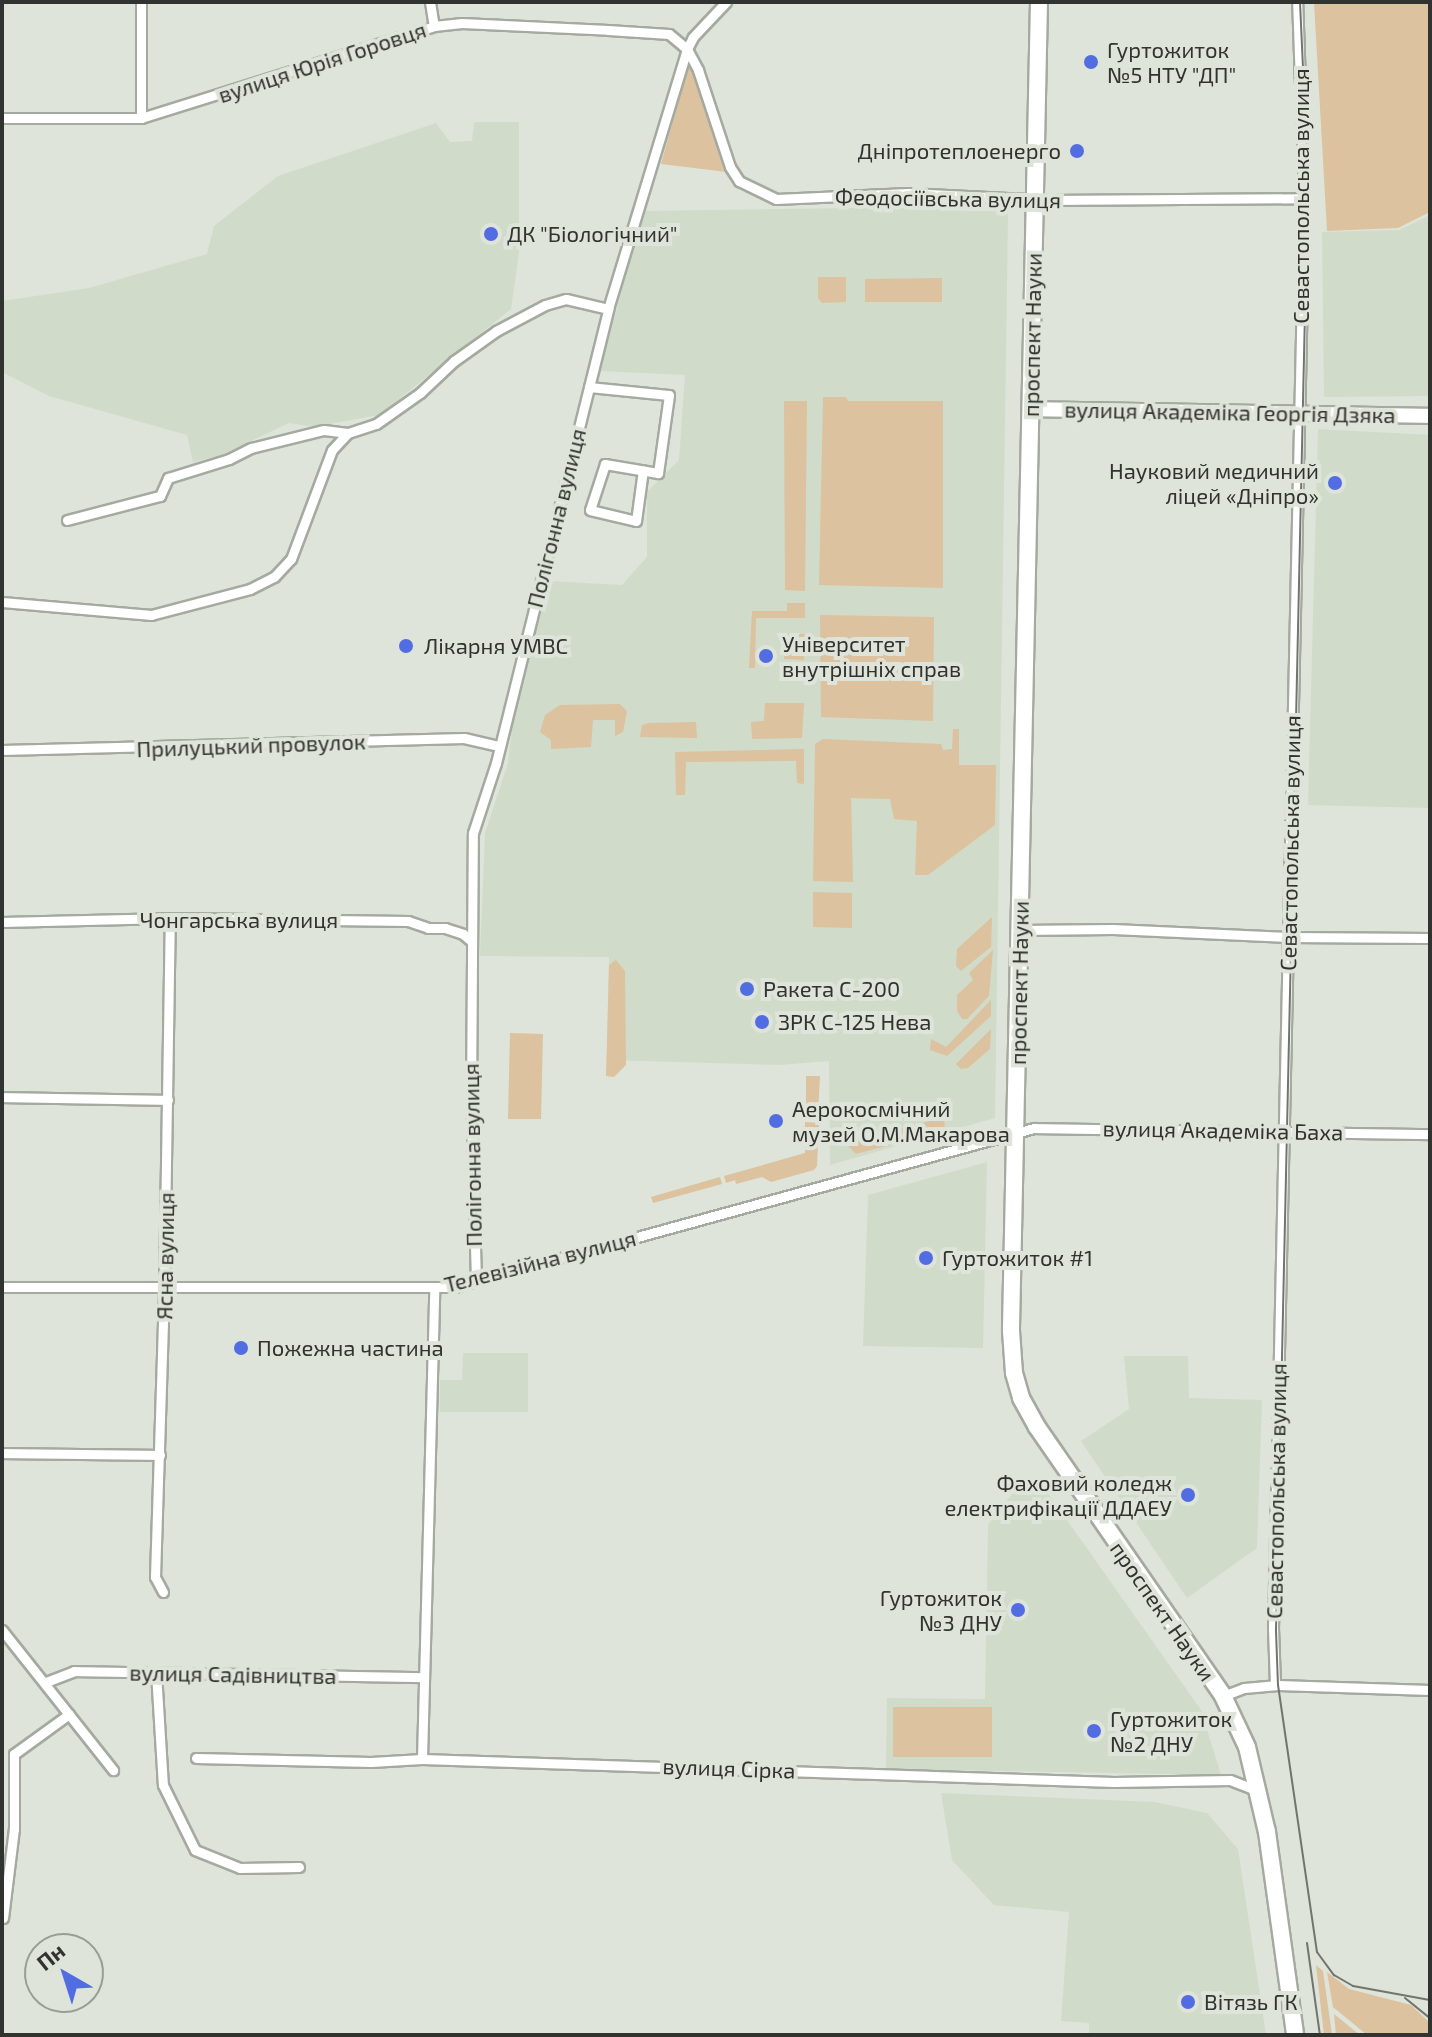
<!DOCTYPE html>
<meta charset="utf-8">
<style>
body{margin:0}
#map{position:relative;width:1432px;height:2037px;overflow:hidden;background:#dee4d9;font-family:"Exo 2",sans-serif}
div>[style]{position:absolute}
[style*='--x']{left:calc(var(--x)*1px);top:calc(var(--y)*1px);width:calc(var(--w)*1px);rotate:calc(var(--a)*1deg)}
.built>*{inset:0;background:#d1dbca}
.green>*{inset:0;background:#dcc29e}
.roads{filter:drop-shadow(2px 0 #a5aaa0) drop-shadow(-2px 0 #a5aaa0) drop-shadow(0 2px #a5aaa0) drop-shadow(0 -2px #a5aaa0)}
.minor>*{height:9px;margin:-4.5px;padding:0 4.5px;transform-origin:4.5px;border-radius:4.5px;background:#fff}
.secondary>*{height:14px;margin:-7px;padding:0 7px;transform-origin:7px;border-radius:7px;background:#fff}
.primary>*{height:16px;margin:-8px;padding:0 8px;transform-origin:8px;border-radius:8px;background:#fff}
.tram>*{height:2px;margin:-1px;padding:0 1px;transform-origin:1px;border-radius:1px;background:#71756f}
.dots>*{width:22px;height:22px;translate:-50% -50%;box-sizing:border-box;border:4px solid #dee4d9;border-radius:50%}
span{translate:-50% -50%;white-space:nowrap;text-align:center;line-height:1.15;-webkit-text-stroke:8px #dee4d9;paint-order:stroke}
.poi-label{font-size:22px;color:#30332f}
.left{translate:0 -50%;text-align:left}
.right{translate:-100% -50%;text-align:right}
.street-label{font-size:22px;color:#30332f}
.frame{position:absolute;inset:0;border:4px solid #30332f;pointer-events:none}
.north{position:absolute;left:24px;top:1933px;width:80px;height:80px;box-sizing:border-box;background:#dee4d9;border:2px solid #989d95;border-radius:50%;rotate:321deg;font-size:22px;font-weight:700;line-height:32px;text-align:center;color:#30332f}
.north::after{content:'';display:block;margin:auto;width:28px;height:36px;background:#526de2;clip-path:polygon(50% 0,100% 100%,50% 72%,0 100%)}
</style>
<div id="map">
<div class="built">
<i style="clip-path:polygon(474px 122px,519px 122px,519px 252px,511px 309px,379px 415px,313px 427px,289px 423px,221px 455px,193px 462px,187px 435px,49px 396px,2px 372px,2px 301px,89px 288px,207px 254px,214px 226px,278px 176px,436px 123px,450px 142px,472px 141px)"></i>
<i style="clip-path:polygon(1000px 206px,1008px 214px,995px 1118px,830px 1165px,829px 1061px,780px 1065px,607px 1060px,609px 957px,480px 956px,485px 833px,508px 763px,512px 726px,549px 581px,622px 585px,647px 557px,647px 492px,679px 460px,685px 375px,600px 371px,643px 211px)"></i>
<i style="clip-path:polygon(1430px 215px,1430px 396px,1324px 397px,1322px 232px,1399px 230px)"></i>
<i style="clip-path:polygon(1318px 429px,1430px 435px,1430px 808px,1308px 805px)"></i>
<i style="clip-path:polygon(987px 1162px,983px 1348px,863px 1346px,868px 1195px)"></i>
<i style="clip-path:polygon(463px 1353px,528px 1353px,528px 1412px,440px 1412px,440px 1380px,462px 1380px)"></i>
<i style="clip-path:polygon(1124px 1356px,1188px 1356px,1189px 1398px,1262px 1400px,1257px 1548px,1187px 1598px,1081px 1441px,1129px 1409px)"></i>
<i style="clip-path:polygon(1036px 1476px,1201px 1710px,1221px 1775px,886px 1769px,887px 1698px,985px 1699px,988px 1525px,1018px 1486px)"></i>
<i style="clip-path:polygon(941px 1793px,1155px 1802px,1207px 1813px,1238px 1849px,1266px 2035px,1089px 2035px,1089px 2023px,1061px 2021px,1069px 1912px,994px 1905px,952px 1860px)"></i>
</div>
<div class="green">
<i style="clip-path:polygon(1314px 2px,1430px 2px,1430px 212px,1398px 228px,1327px 231px)"></i>
<i style="clip-path:polygon(688px 66px,693px 69px,727px 172px,661px 164px)"></i>
<i style="clip-path:polygon(818px 277px,846px 277px,846px 302px,822px 303px,818px 298px)"></i>
<i style="clip-path:polygon(942px 278px,942px 302px,865px 302px,865px 279px)"></i>
<i style="clip-path:polygon(823px 397px,846px 397px,848px 401px,943px 401px,943px 588px,819px 585px)"></i>
<i style="clip-path:polygon(784px 401px,807px 401px,805px 591px,785px 590px)"></i>
<i style="clip-path:polygon(787px 603px,805px 603px,805px 618px,756px 618px,755px 668px,749px 668px,752px 611px,787px 611px)"></i>
<i style="clip-path:polygon(820px 615px,934px 617px,933px 721px,821px 717px)"></i>
<i style="clip-path:polygon(786px 633px,805px 634px,804px 660px,784px 659px)"></i>
<i style="clip-path:polygon(765px 703px,804px 703px,802px 738px,752px 739px,751px 722px,764px 721px)"></i>
<i style="clip-path:polygon(620px 704px,627px 711px,623px 732px,615px 736px,615px 720px,593px 720px,591px 747px,551px 749px,551px 740px,540px 732px,545px 715px,560px 705px)"></i>
<i style="clip-path:polygon(696px 722px,697px 738px,640px 737px,642px 725px,649px 723px)"></i>
<i style="clip-path:polygon(953px 729px,959px 729px,959px 765px,996px 765px,995px 825px,928px 875px,915px 875px,917px 821px,894px 819px,890px 799px,851px 798px,853px 882px,813px 881px,815px 744px,823px 739px,941px 744px,943px 750px,952px 749px)"></i>
<i style="clip-path:polygon(804px 749px,804px 784px,797px 783px,796px 761px,686px 762px,685px 795px,676px 795px,675px 752px)"></i>
<i style="clip-path:polygon(813px 892px,852px 893px,852px 928px,813px 927px)"></i>
<i style="clip-path:polygon(992px 917px,991px 947px,961px 971px,956px 966px,957px 949px)"></i>
<i style="clip-path:polygon(993px 950px,989px 996px,967px 1019px,962px 1019px,957px 1011px,957px 995px,973px 980px,969px 973px)"></i>
<i style="clip-path:polygon(616px 960px,625px 971px,626px 1065px,614px 1077px,606px 1076px,609px 965px)"></i>
<i style="clip-path:polygon(991px 1000px,991px 1016px,947px 1056px,930px 1050px,931px 1039px,946px 1047px)"></i>
<i style="clip-path:polygon(991px 1029px,990px 1049px,968px 1068px,961px 1069px,956px 1064px)"></i>
<i style="clip-path:polygon(510px 1033px,543px 1034px,541px 1119px,508px 1119px)"></i>
<i style="clip-path:polygon(806px 1076px,820px 1076px,818px 1113px,806px 1113px)"></i>
<i style="clip-path:polygon(944px 1117px,945px 1130px,856px 1154px,846px 1144px)"></i>
<i style="clip-path:polygon(805px 1122px,819px 1123px,817px 1166px,814px 1170px,771px 1182px,762px 1177px,736px 1184px,735px 1180px,726px 1183px,724px 1176px,805px 1153px)"></i>
<i style="clip-path:polygon(720px 1177px,722px 1184px,653px 1203px,651px 1197px)"></i>
<i style="clip-path:polygon(893px 1707px,992px 1707px,992px 1757px,893px 1757px)"></i>
<i style="clip-path:polygon(1316px 1965px,1323px 1971px,1332px 2035px,1324px 2035px)"></i>
<i style="clip-path:polygon(1327px 1972px,1349px 1989px,1411px 2005px,1430px 2023px,1430px 2032px,1427px 2035px,1367px 2035px,1333px 2007px)"></i>
<i style="clip-path:polygon(1334px 2014px,1360px 2035px,1336px 2035px)"></i>
</div>
<div class="roads">
<div class="minor">
<i style="--x:141;--y:2;--w:116;--a:90"></i>
<i style="--x:430;--y:2;--w:24;--a:81"></i>
<i style="--x:2;--y:118;--w:139;--a:0"></i>
<i style="--x:141;--y:118;--w:307;--a:-17.4"></i>
<i style="--x:434;--y:26;--w:28;--a:-6"></i>
<i style="--x:462;--y:23;--w:146;--a:2.7"></i>
<i style="--x:608;--y:30;--w:61;--a:3.8"></i>
<i style="--x:669;--y:34;--w:23;--a:40"></i>
<i style="--x:687;--y:49;--w:24;--a:62"></i>
<i style="--x:698;--y:70;--w:102;--a:71.7"></i>
<i style="--x:730;--y:167;--w:17;--a:57"></i>
<i style="--x:739;--y:181;--w:41;--a:25.9"></i>
<i style="--x:776;--y:199;--w:132;--a:-2.6"></i>
<i style="--x:908;--y:193;--w:140;--a:2.9"></i>
<i style="--x:1048;--y:200;--w:256;--a:-0.4"></i>
<i style="--x:589;--y:387;--w:80;--a:5.7"></i>
<i style="--x:669;--y:395;--w:79;--a:98"></i>
<i style="--x:658;--y:473;--w:54;--a:-170.4"></i>
<i style="--x:605;--y:464;--w:48;--a:108.1"></i>
<i style="--x:590;--y:510;--w:47;--a:13.4"></i>
<i style="--x:636;--y:521;--w:51;--a:-82.2"></i>
<i style="--x:67;--y:520;--w:96;--a:-14.5"></i>
<i style="--x:160;--y:496;--w:20;--a:-66"></i>
<i style="--x:168;--y:478;--w:64;--a:-17.3"></i>
<i style="--x:229;--y:459;--w:25;--a:-27"></i>
<i style="--x:251;--y:448;--w:75;--a:-13.9"></i>
<i style="--x:324;--y:430;--w:24;--a:7"></i>
<i style="--x:348;--y:433;--w:29;--a:-18"></i>
<i style="--x:376;--y:424;--w:54;--a:-35.2"></i>
<i style="--x:420;--y:393;--w:47;--a:-43.3"></i>
<i style="--x:454;--y:361;--w:52;--a:-35.5"></i>
<i style="--x:496;--y:331;--w:55;--a:-28"></i>
<i style="--x:545;--y:305;--w:22;--a:-16"></i>
<i style="--x:566;--y:299;--w:43;--a:13.4"></i>
<i style="--x:2;--y:602;--w:150;--a:5"></i>
<i style="--x:151;--y:615;--w:102;--a:-14.7"></i>
<i style="--x:250;--y:589;--w:27;--a:-27"></i>
<i style="--x:274;--y:577;--w:25;--a:-47"></i>
<i style="--x:291;--y:559;--w:116;--a:-69.4"></i>
<i style="--x:332;--y:450;--w:23;--a:-47"></i>
<i style="--x:2;--y:750;--w:462;--a:-1.5"></i>
<i style="--x:464;--y:738;--w:36;--a:13"></i>
<i style="--x:2;--y:922;--w:168;--a:-1.4"></i>
<i style="--x:170;--y:918;--w:238;--a:0.7"></i>
<i style="--x:408;--y:921;--w:21;--a:19"></i>
<i style="--x:428;--y:928;--w:17;--a:0"></i>
<i style="--x:445;--y:928;--w:19;--a:18"></i>
<i style="--x:463;--y:934;--w:11;--a:41"></i>
<i style="--x:1020;--y:930;--w:93;--a:-0.6"></i>
<i style="--x:1113;--y:929;--w:175;--a:2.6"></i>
<i style="--x:1288;--y:937;--w:142;--a:0.4"></i>
<i style="--x:2;--y:1097;--w:166;--a:1"></i>
<i style="--x:476;--y:1281;--w:179;--a:-91.6"></i>
<i style="--x:471;--y:1102;--w:269;--a:-89.6"></i>
<i style="--x:473;--y:833;--w:74;--a:-71.8"></i>
<i style="--x:496;--y:763;--w:468;--a:-76.1"></i>
<i style="--x:608;--y:309;--w:272;--a:-73.1"></i>
<i style="--x:687;--y:49;--w:13;--a:-63"></i>
<i style="--x:693;--y:37;--w:48;--a:-46.7"></i>
<i style="--x:2;--y:1287;--w:453;--a:0"></i>
<i style="--x:455;--y:1287;--w:600;--a:-15.36"></i>
<i style="--x:1034;--y:1128;--w:396;--a:0.9"></i>
<i style="--x:2;--y:1453;--w:158;--a:0.7"></i>
<i style="--x:163;--y:1592;--w:17;--a:-118"></i>
<i style="--x:155;--y:1577;--w:287;--a:-88.2"></i>
<i style="--x:164;--y:1290;--w:372;--a:-89.1"></i>
<i style="--x:2;--y:1630;--w:179;--a:51.6"></i>
<i style="--x:156;--y:1672;--w:113;--a:86.5"></i>
<i style="--x:163;--y:1785;--w:72;--a:63.8"></i>
<i style="--x:195;--y:1850;--w:48;--a:21.8"></i>
<i style="--x:240;--y:1868;--w:59;--a:-1"></i>
<i style="--x:46;--y:1682;--w:30;--a:-21"></i>
<i style="--x:74;--y:1671;--w:348;--a:1"></i>
<i style="--x:1275;--y:1685;--w:56;--a:-92"></i>
<i style="--x:1273;--y:1629;--w:1431;--a:-88.76"></i>
<i style="--x:1304;--y:198;--w:196;--a:-92"></i>
<i style="--x:1223;--y:1696;--w:22;--a:-21"></i>
<i style="--x:1244;--y:1688;--w:34;--a:-5"></i>
<i style="--x:1278;--y:1685;--w:152;--a:1.9"></i>
<i style="--x:196;--y:1758;--w:175;--a:1.3"></i>
<i style="--x:371;--y:1762;--w:51;--a:-3.4"></i>
<i style="--x:422;--y:1759;--w:692;--a:1.9"></i>
<i style="--x:1114;--y:1782;--w:116;--a:-1"></i>
<i style="--x:1230;--y:1780;--w:30;--a:21"></i>
<i style="--x:422;--y:1759;--w:471;--a:-88.5"></i>
<i style="--x:3;--y:1918;--w:90;--a:-83"></i>
<i style="--x:14;--y:1829;--w:75;--a:-90"></i>
<i style="--x:14;--y:1754;--w:68;--a:-36"></i>
</div>
<div class="secondary">
<i style="--x:1030;--y:409;--w:400;--a:1"></i>
</div>
<div class="primary">
<i style="--x:1039;--y:2;--w:1329;--a:91.21"></i>
<i style="--x:1011;--y:1331;--w:42;--a:85.9"></i>
<i style="--x:1014;--y:1373;--w:26;--a:74"></i>
<i style="--x:1021;--y:1398;--w:33;--a:61"></i>
<i style="--x:1037;--y:1427;--w:327;--a:55.3"></i>
<i style="--x:1223;--y:1696;--w:56;--a:64.8"></i>
<i style="--x:1247;--y:1747;--w:87;--a:76.8"></i>
<i style="--x:1267;--y:1832;--w:205;--a:82.1"></i>
</div>
</div>
<div class="tram">
<i style="--x:1300;--y:2;--w:173;--a:87.4"></i>
<i style="--x:1308;--y:175;--w:1456;--a:91.26"></i>
<i style="--x:1276;--y:1631;--w:54;--a:87.9"></i>
<i style="--x:1278;--y:1685;--w:270;--a:81.7"></i>
<i style="--x:1317;--y:1952;--w:29;--a:54"></i>
<i style="--x:1334;--y:1975;--w:22;--a:30"></i>
<i style="--x:1353;--y:1986;--w:78;--a:10.3"></i>
<i style="--x:1307;--y:1943;--w:93;--a:82"></i>
<i style="--x:1405;--y:1998;--w:32;--a:39"></i>
</div>
<div class="dots">
<i style="left:1091px;top:62px;background:#526de2"></i>
<i style="left:1077px;top:151px;background:#526de2"></i>
<i style="left:491px;top:234px;background:#526de2"></i>
<i style="left:1335px;top:483px;background:#526de2"></i>
<i style="left:406px;top:646px;background:#526de2"></i>
<i style="left:766px;top:656px;background:#526de2"></i>
<i style="left:747px;top:989px;background:#526de2"></i>
<i style="left:762px;top:1022px;background:#526de2"></i>
<i style="left:776px;top:1121px;background:#526de2"></i>
<i style="left:926px;top:1258px;background:#526de2"></i>
<i style="left:241px;top:1348px;background:#526de2"></i>
<i style="left:1188px;top:1495px;background:#526de2"></i>
<i style="left:1018px;top:1610px;background:#526de2"></i>
<i style="left:1094px;top:1731px;background:#526de2"></i>
<i style="left:1188px;top:2002px;background:#526de2"></i>
</div>
<div class="poi-label">
<span class="left" style="left:1107px;top:62px">Гуртожиток<br>№5 НТУ "ДП"</span>
<span class="right" style="left:1061px;top:151px">Дніпротеплоенерго</span>
<span class="left" style="left:507px;top:234px">ДК "Біологічний"</span>
<span class="right" style="left:1319px;top:483px">Науковий медичний<br>ліцей «Дніпро»</span>
<span class="left" style="left:782px;top:656px">Університет<br>внутрішніх справ</span>
<span class="left" style="left:424px;top:646px">Лікарня УМВС</span>
<span class="left" style="left:763px;top:989px">Ракета С-200</span>
<span class="left" style="left:778px;top:1022px">ЗРК С-125 Нева</span>
<span class="left" style="left:792px;top:1121px">Аерокосмічний<br>музей О.М.Макарова</span>
<span class="left" style="left:942px;top:1258px">Гуртожиток #1</span>
<span class="left" style="left:257px;top:1348px">Пожежна частина</span>
<span class="right" style="left:1172px;top:1495px">Фаховий коледж<br>електрифікації ДДАЕУ</span>
<span class="right" style="left:1002px;top:1610px">Гуртожиток<br>№3 ДНУ</span>
<span class="left" style="left:1110px;top:1731px">Гуртожиток<br>№2 ДНУ</span>
<span class="left" style="left:1204px;top:2002px">Вітязь ГК</span>
</div>
<div class="street-label">
<span style="left:322px;top:62px;rotate:-18deg">вулиця Юрія Горовця</span>
<span style="left:1301px;top:196px;rotate:-90deg">Севастопольська вулиця</span>
<span style="left:948px;top:198px;rotate:1deg">Феодосіївська вулиця</span>
<span style="left:1032px;top:335px;rotate:-89deg">проспект Науки</span>
<span style="left:1230px;top:412px;rotate:1deg">вулиця Академіка Георгія Дзяка</span>
<span style="left:556px;top:518px;rotate:-76deg">Полігонна вулиця</span>
<span style="left:251px;top:745px;rotate:-2deg">Прилуцький провулок</span>
<span style="left:1290px;top:843px;rotate:-89deg">Севастопольська вулиця</span>
<span style="left:239px;top:920px">Чонгарська вулиця</span>
<span style="left:1019px;top:983px;rotate:-89deg">проспект Науки</span>
<span style="left:1223px;top:1130px;rotate:1deg">вулиця Академіка Баха</span>
<span style="left:472px;top:1155px;rotate:-91deg">Полігонна вулиця</span>
<span style="left:165px;top:1256px;rotate:-89deg">Ясна вулиця</span>
<span style="left:540px;top:1261px;rotate:-14deg">Телевізійна вулиця</span>
<span style="left:1276px;top:1491px;rotate:-89deg">Севастопольська вулиця</span>
<span style="left:1163px;top:1611px;rotate:55deg">проспект Науки</span>
<span style="left:233px;top:1674px;rotate:1deg">вулиця Садівництва</span>
<span style="left:729px;top:1768px;rotate:2deg">вулиця Сірка</span>
</div>
<div class="frame"></div>
<div class="north">Пн</div>
</div>
